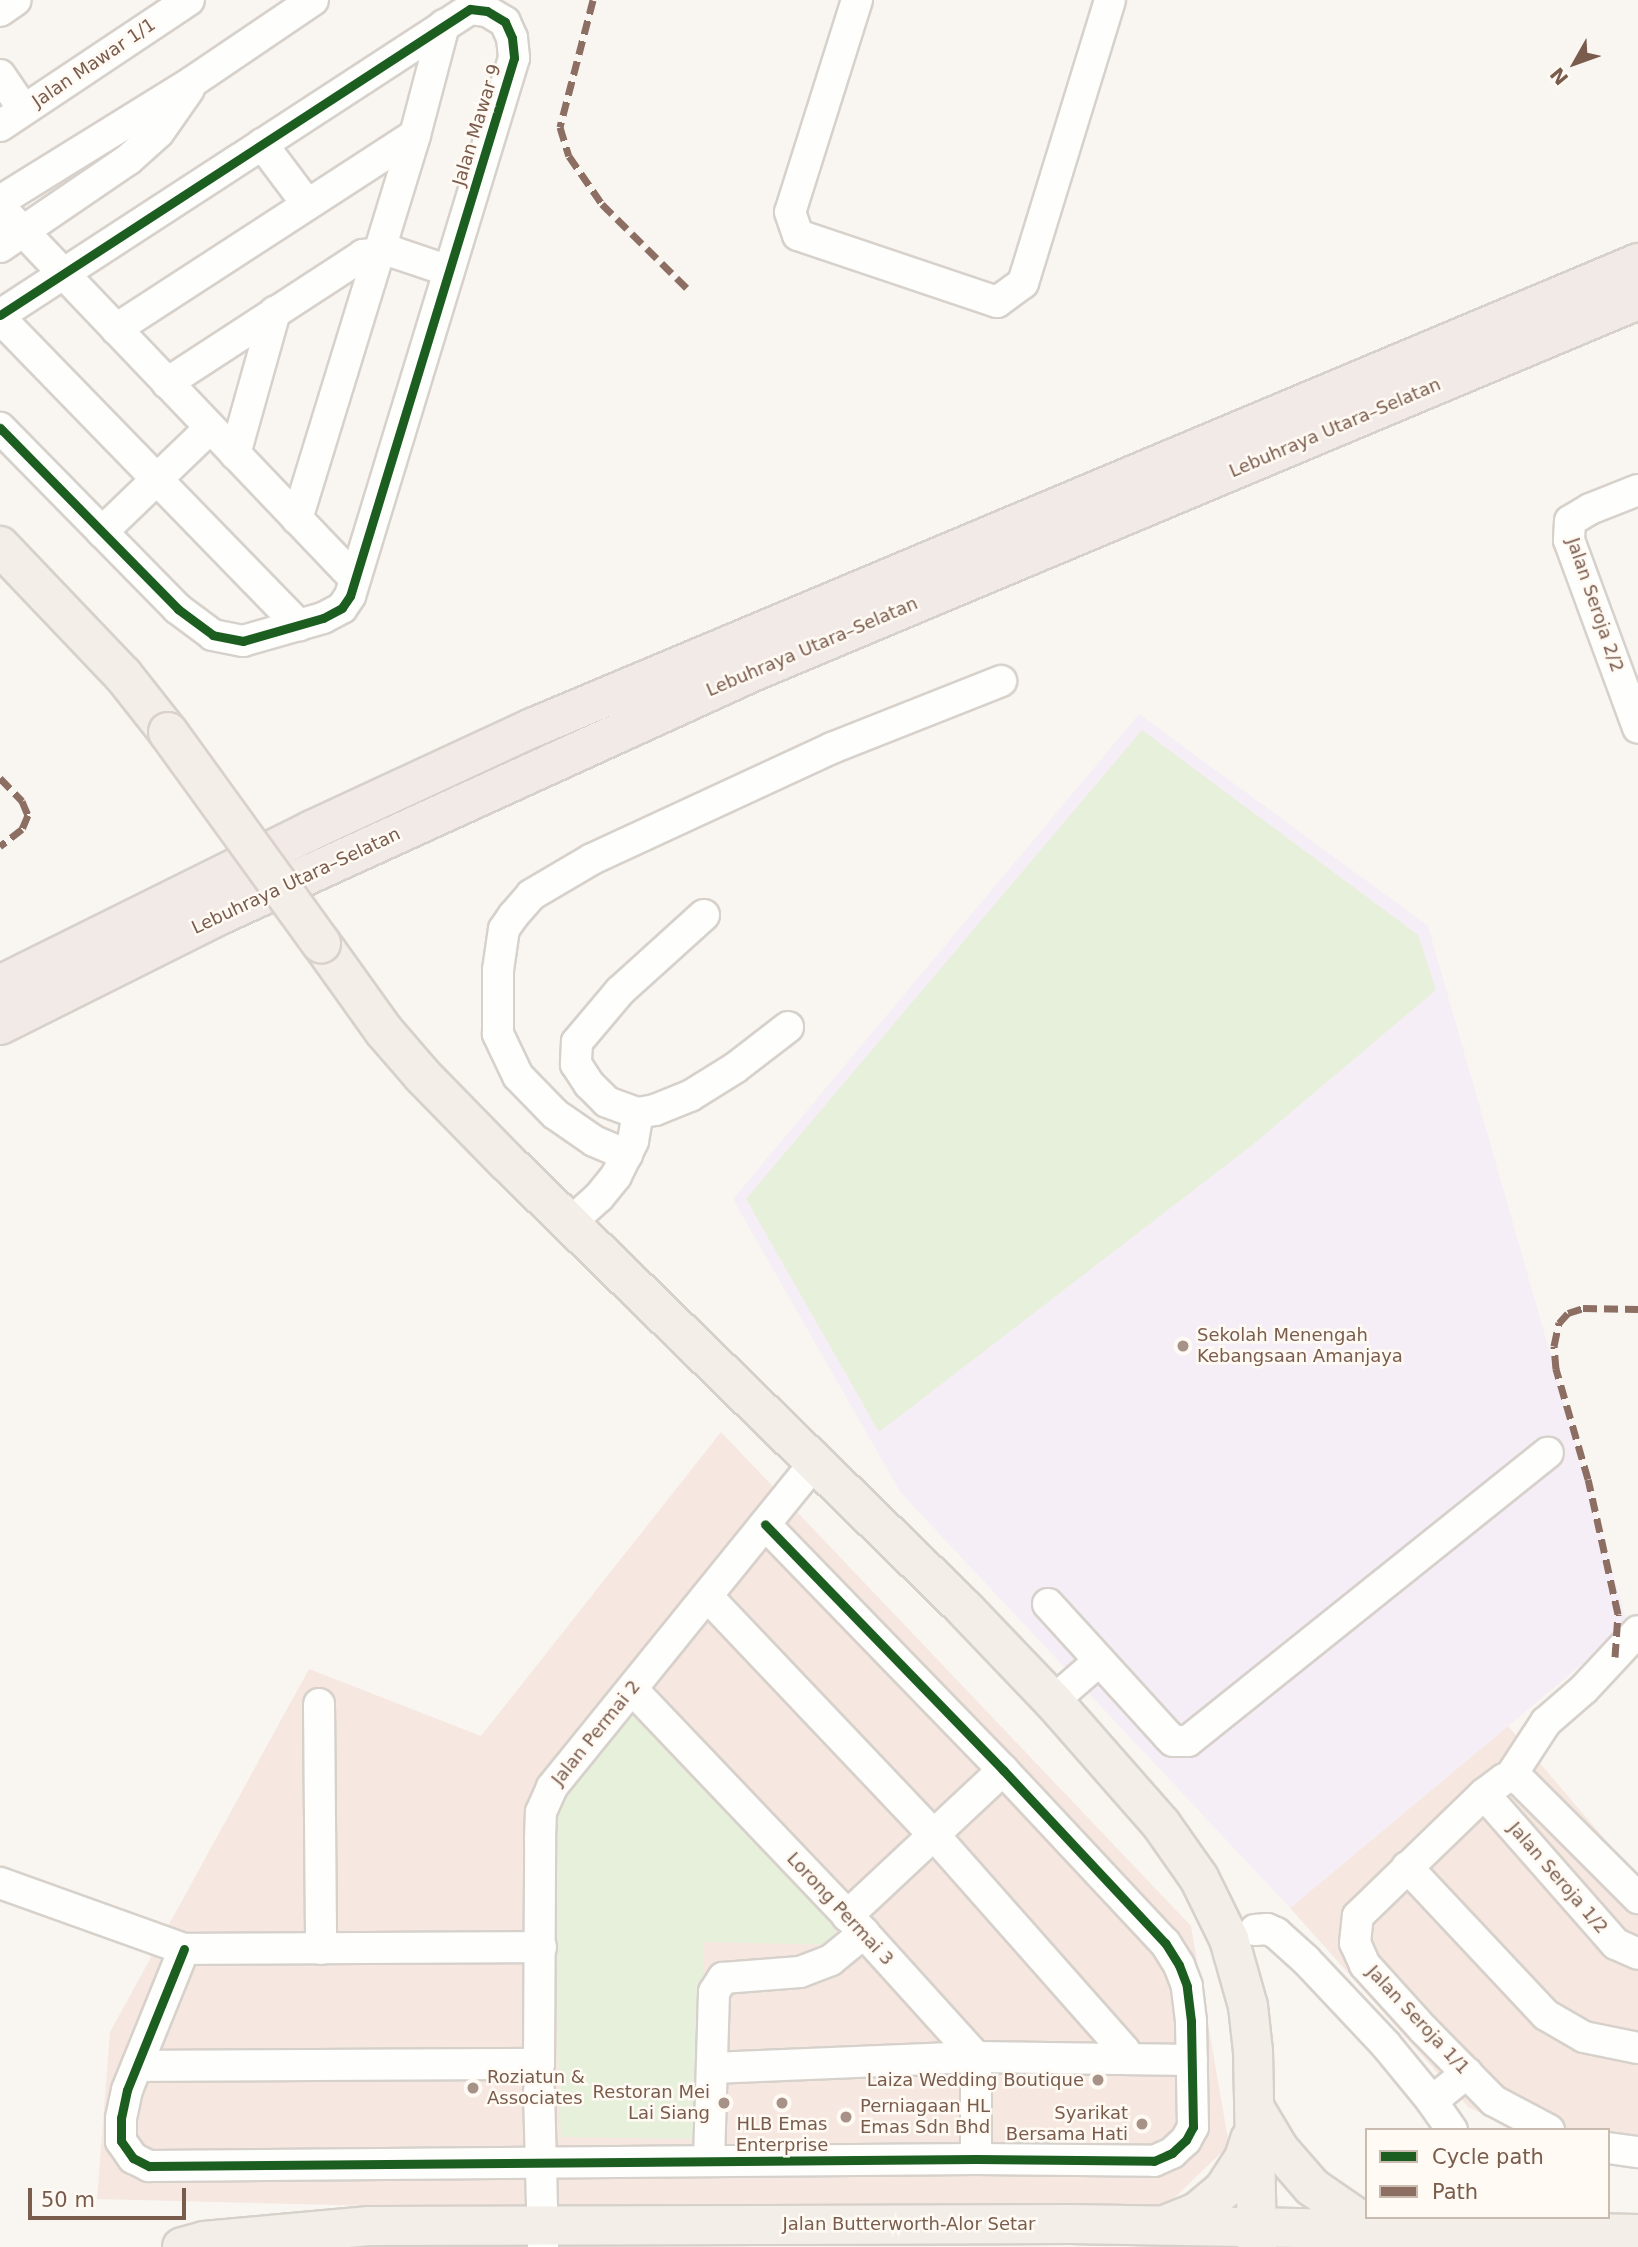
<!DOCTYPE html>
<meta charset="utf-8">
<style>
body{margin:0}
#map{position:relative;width:1638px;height:2247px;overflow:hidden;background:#f9f5f0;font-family:"DejaVu Sans",sans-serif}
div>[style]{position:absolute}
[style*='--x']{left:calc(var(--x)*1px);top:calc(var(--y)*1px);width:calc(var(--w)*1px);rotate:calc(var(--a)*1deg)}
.commercial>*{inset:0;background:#f6e8e1}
.education>*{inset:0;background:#f6eef6}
.green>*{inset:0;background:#e7f0db}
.roads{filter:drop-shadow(2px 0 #d7d1cb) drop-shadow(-2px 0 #d7d1cb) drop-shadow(0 2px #d7d1cb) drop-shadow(0 -2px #d7d1cb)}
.minor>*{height:30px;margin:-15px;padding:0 15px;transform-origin:15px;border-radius:15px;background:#fefefd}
.major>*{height:38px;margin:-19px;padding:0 19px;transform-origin:19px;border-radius:19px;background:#f3eee8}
.highway>*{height:38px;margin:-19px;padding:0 19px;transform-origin:19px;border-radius:19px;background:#f2eae7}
.bridges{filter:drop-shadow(2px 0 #dad1cc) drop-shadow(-2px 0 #dad1cc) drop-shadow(0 2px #dad1cc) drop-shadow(0 -2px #dad1cc)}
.major-bridge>*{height:38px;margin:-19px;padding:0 19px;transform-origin:19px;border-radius:19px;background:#f3eee8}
.quiet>*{height:7px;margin-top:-3.5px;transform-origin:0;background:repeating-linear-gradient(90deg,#8d6e63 0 14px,transparent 0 21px)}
.cycleway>*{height:9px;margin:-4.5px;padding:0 4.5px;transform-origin:4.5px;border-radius:4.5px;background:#1b5e20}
.dots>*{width:19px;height:19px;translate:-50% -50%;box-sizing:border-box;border:4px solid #fffaf3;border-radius:50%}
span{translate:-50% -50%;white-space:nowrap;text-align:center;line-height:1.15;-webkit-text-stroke:5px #fffaf3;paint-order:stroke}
.street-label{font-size:18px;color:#7a5c4d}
.poi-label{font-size:18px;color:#7a5c4d}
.left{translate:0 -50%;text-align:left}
.right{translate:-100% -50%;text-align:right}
.legend{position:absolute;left:1365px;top:2128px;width:245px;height:91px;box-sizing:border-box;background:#fffaf3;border:2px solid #cabbb1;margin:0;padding:9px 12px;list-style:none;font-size:21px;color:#7a5c4d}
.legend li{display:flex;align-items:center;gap:14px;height:35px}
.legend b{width:35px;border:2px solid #cabbb1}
.north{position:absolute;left:1540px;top:28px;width:70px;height:70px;-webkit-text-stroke:5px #fffaf3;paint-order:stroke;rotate:230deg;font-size:19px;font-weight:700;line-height:28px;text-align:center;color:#7a5c4d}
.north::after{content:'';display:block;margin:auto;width:24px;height:32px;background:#7a5c4d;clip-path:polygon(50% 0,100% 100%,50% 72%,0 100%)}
.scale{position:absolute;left:28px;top:2188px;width:158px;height:32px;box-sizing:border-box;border:4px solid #7a5c4d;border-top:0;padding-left:9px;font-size:21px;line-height:24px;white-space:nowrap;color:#7a5c4d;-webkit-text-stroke:5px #fffaf3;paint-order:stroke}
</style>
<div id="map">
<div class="commercial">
<i style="clip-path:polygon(721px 1432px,1191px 1926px,1229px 2145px,1166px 2206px,763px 2204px,581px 2211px,97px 2199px,110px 2032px,309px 1669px,481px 1736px)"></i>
<i style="clip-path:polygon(1508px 1726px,1638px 1878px,1638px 2164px,1608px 2164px,1608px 2130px,1516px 2130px,1468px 2107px,1290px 1908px)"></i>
</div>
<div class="education">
<i style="clip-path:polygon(1139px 714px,1428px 926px,1628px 1626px,1290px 1908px,901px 1493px,733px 1199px)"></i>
</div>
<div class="green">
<i style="clip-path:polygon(1142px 730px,1418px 935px,1436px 990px,1251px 1146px,879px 1432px,746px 1199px)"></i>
<i style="clip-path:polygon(631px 1714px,836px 1927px,836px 1945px,704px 1942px,701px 2139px,561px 2137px,549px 1808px)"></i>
</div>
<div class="roads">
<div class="minor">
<i style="--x:857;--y:0;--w:222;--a:107.5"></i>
<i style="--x:790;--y:212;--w:24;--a:71"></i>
<i style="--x:798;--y:235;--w:210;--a:18.6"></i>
<i style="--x:997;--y:302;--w:32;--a:-36"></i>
<i style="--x:1023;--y:283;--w:296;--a:-72.9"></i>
<i style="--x:0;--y:11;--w:19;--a:-35"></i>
<i style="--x:0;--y:75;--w:42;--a:55.6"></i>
<i style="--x:0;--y:126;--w:227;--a:-33.7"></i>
<i style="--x:262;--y:144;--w:75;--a:53.1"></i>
<i style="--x:0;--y:201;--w:226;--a:-31.8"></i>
<i style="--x:192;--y:82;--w:146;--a:-34.1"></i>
<i style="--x:0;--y:207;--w:514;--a:46.34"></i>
<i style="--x:0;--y:247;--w:156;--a:-34.3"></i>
<i style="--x:129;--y:159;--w:40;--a:-42"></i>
<i style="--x:159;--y:132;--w:52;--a:-55.1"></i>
<i style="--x:0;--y:315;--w:561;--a:-33.07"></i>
<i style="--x:470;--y:9;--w:17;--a:7"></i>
<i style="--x:487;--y:11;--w:21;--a:31"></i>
<i style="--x:505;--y:22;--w:17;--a:66"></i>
<i style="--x:512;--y:38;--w:20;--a:84"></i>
<i style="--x:514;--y:58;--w:562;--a:106.95"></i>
<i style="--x:350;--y:596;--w:14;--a:124"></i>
<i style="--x:342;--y:608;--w:21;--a:152"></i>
<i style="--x:323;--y:618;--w:83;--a:164"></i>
<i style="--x:243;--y:641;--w:31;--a:-169"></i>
<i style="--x:213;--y:635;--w:44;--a:-143.4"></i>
<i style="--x:178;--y:609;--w:254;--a:-134.5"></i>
<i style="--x:0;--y:318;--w:429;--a:45.8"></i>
<i style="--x:116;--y:329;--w:356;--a:-33"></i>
<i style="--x:167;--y:383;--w:234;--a:-33.1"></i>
<i style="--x:363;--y:255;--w:30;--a:-6"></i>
<i style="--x:393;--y:252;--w:59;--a:18.7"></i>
<i style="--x:235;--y:454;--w:148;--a:-74.3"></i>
<i style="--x:1638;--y:490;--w:52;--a:158.4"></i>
<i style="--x:1590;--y:509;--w:23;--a:149"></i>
<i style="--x:1570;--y:521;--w:19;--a:93"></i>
<i style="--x:1569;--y:540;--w:200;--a:69.8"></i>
<i style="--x:297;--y:519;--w:402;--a:-72.9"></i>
<i style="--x:415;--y:135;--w:114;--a:-75.2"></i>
<i style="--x:102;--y:532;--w:150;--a:-43.9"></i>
<i style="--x:704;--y:915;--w:113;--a:137.9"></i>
<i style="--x:620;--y:991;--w:67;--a:130.1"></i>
<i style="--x:577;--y:1042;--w:22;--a:93"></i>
<i style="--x:576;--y:1064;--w:24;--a:57"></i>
<i style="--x:589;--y:1084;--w:25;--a:45"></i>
<i style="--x:607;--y:1102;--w:33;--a:20"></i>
<i style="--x:638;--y:1113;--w:17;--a:-10"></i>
<i style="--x:655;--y:1110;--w:38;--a:-22"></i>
<i style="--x:690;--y:1096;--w:53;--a:-31.9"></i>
<i style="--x:735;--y:1068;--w:67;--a:-37.7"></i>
<i style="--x:627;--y:1155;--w:36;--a:-157"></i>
<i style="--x:594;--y:1141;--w:47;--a:-145.3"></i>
<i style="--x:555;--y:1114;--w:53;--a:-134.2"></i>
<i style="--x:518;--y:1076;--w:47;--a:-115.5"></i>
<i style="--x:498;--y:1034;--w:64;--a:-90"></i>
<i style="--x:498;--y:970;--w:41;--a:-81.7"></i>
<i style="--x:504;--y:929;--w:16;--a:-55"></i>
<i style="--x:513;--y:916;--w:28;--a:-49"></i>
<i style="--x:531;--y:895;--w:71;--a:-30.5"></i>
<i style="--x:592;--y:859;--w:264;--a:-24.8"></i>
<i style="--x:832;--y:748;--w:182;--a:-21.6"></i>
<i style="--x:570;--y:1223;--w:39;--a:-42"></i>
<i style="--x:599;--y:1197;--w:27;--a:-51"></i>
<i style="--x:616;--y:1176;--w:39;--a:-64"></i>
<i style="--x:633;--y:1141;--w:28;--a:-80"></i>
<i style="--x:707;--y:1596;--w:330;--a:46.5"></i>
<i style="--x:934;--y:1835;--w:287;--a:48.5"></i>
<i style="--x:1124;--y:2050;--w:9;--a:69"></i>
<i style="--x:1048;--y:1604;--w:178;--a:47.7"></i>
<i style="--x:1168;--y:1736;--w:7;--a:45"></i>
<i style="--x:1173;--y:1741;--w:15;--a:0"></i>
<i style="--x:1188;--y:1741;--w:461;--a:-38.7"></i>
<i style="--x:632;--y:1689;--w:337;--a:46.4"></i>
<i style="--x:864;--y:1933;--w:167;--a:47.9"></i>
<i style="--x:976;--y:2057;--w:102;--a:90"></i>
<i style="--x:1053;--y:1701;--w:61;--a:-41"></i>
<i style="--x:319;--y:1704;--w:245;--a:89.5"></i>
<i style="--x:1510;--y:1777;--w:66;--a:-56.8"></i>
<i style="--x:1546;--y:1722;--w:50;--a:-41"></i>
<i style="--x:1584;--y:1689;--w:79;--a:-47"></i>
<i style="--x:1484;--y:1794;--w:200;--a:48.7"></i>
<i style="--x:1616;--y:1944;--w:24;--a:24"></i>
<i style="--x:1407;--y:1867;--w:203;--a:46.8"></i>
<i style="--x:1546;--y:2015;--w:44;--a:30.1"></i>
<i style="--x:1584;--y:2037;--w:55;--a:11.5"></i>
<i style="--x:0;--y:1883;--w:195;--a:19.7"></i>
<i style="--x:184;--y:1949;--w:357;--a:-0.3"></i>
<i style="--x:847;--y:1916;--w:214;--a:-43.1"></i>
<i style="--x:1255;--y:1930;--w:12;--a:-5"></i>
<i style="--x:1267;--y:1929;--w:10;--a:24"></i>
<i style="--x:1276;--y:1933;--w:40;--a:42"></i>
<i style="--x:1306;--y:1960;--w:117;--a:46.7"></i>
<i style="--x:1386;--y:2045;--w:72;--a:50.6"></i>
<i style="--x:184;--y:1949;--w:152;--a:112"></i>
<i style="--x:127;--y:2090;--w:29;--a:102"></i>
<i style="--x:121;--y:2118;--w:23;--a:90"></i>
<i style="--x:121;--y:2141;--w:21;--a:55"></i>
<i style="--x:133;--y:2158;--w:18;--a:27"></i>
<i style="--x:149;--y:2166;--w:827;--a:-0.48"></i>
<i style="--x:976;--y:2159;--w:178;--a:0.6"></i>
<i style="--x:1154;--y:2161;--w:20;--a:-24"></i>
<i style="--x:1172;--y:2153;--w:19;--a:-43"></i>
<i style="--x:1186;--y:2140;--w:15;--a:-62"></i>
<i style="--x:1193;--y:2127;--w:106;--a:-91.1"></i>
<i style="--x:1191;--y:2021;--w:35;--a:-97"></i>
<i style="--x:1187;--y:1986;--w:22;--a:-111"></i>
<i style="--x:1179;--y:1965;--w:26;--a:-122"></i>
<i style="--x:1165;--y:1943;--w:237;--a:-133.1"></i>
<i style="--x:1003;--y:1770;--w:342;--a:-134.1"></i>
<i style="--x:137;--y:2066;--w:402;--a:-0.3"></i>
<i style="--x:539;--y:2064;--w:225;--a:-89.7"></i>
<i style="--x:540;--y:1839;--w:27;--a:-88"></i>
<i style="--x:541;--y:1812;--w:27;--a:-66"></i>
<i style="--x:552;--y:1787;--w:418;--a:-51"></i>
<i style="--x:712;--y:2068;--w:264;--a:-2.4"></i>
<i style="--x:976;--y:2057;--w:216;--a:0.8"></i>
<i style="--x:539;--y:2091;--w:156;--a:88.5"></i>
<i style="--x:1452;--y:2130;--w:35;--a:-125"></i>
<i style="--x:1432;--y:2101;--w:45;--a:-38.7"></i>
<i style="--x:1549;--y:2130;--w:62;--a:-152.2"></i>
<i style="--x:1494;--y:2101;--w:100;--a:-134.6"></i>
<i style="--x:1424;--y:2030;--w:88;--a:-132.2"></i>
<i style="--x:1365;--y:1965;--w:24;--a:-114"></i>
<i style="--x:1355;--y:1943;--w:27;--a:-84"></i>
<i style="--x:1358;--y:1916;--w:175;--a:-44.1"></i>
<i style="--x:1484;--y:1794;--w:25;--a:-37"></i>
<i style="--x:1504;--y:1779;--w:12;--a:-14"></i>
<i style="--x:1516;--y:1776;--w:173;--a:45"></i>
<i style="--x:1608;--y:2148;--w:30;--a:8"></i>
<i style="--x:709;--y:2161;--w:169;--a:-88.3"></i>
<i style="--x:714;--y:1992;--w:17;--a:-57"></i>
<i style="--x:723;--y:1978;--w:77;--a:-4.5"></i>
<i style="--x:800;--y:1972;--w:33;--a:-21"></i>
<i style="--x:831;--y:1960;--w:43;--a:-39.3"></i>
</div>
<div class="major">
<i style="--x:0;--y:546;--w:178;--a:46.4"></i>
<i style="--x:123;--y:675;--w:73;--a:51.7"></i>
<i style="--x:321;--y:943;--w:108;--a:54.4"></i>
<i style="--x:384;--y:1031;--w:58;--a:49.2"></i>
<i style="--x:422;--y:1075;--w:122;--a:45.7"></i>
<i style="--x:507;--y:1162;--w:640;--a:44.3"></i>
<i style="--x:965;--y:1609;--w:127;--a:46.3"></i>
<i style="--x:1053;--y:1701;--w:164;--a:48.7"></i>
<i style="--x:1161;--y:1824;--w:66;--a:54.9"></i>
<i style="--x:1199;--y:1878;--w:68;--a:63.8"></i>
<i style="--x:1229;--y:1939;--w:70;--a:74.2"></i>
<i style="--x:1248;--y:2006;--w:45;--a:83.7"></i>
<i style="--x:1253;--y:2051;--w:196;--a:88.8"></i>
<i style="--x:1254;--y:2107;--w:49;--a:59.2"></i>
<i style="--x:1279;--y:2149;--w:50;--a:49"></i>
<i style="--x:1312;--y:2187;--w:75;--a:34.7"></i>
<i style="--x:1167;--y:2224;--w:32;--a:-22"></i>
<i style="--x:1197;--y:2212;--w:35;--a:-40"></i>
<i style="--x:1224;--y:2189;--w:37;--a:-57"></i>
<i style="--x:1244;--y:2158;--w:20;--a:-72"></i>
<i style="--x:182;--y:2247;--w:23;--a:-15"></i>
<i style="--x:204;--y:2241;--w:166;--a:-5.2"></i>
<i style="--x:369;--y:2226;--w:701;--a:-0.16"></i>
<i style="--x:1070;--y:2224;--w:568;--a:1.01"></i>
</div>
<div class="highway">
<i style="--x:0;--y:985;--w:348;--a:-26.4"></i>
<i style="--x:312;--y:830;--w:242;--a:-24.9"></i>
<i style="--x:532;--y:728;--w:1200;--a:-22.8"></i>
<i style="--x:0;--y:1025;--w:248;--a:-26.6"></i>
<i style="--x:222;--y:914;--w:583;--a:-24.54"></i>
<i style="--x:752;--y:672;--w:961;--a:-22.78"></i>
</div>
</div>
<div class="bridges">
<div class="major-bridge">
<i style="--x:168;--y:732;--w:261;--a:54.1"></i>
</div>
</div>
<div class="quiet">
<i style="--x:593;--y:0;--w:131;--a:104.6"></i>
<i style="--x:560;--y:127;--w:30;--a:73"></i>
<i style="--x:569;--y:156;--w:58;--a:55.5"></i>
<i style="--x:602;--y:204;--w:125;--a:44.7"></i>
<i style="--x:0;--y:778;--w:32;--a:46"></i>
<i style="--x:22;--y:801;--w:15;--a:67"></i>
<i style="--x:28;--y:815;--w:15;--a:113"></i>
<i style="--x:22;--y:829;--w:28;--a:142"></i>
<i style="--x:1615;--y:1657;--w:43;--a:-86"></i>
<i style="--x:1618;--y:1614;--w:138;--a:-102.5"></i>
<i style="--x:1588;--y:1479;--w:115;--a:-106.2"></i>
<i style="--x:1556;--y:1369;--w:23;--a:-95"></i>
<i style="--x:1554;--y:1346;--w:24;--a:-78"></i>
<i style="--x:1559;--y:1323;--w:13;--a:-48"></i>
<i style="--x:1568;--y:1313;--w:16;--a:-18"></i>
<i style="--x:1583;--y:1308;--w:55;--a:1"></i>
</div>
<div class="cycleway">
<i style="--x:0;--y:315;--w:561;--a:-33.07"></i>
<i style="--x:470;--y:9;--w:17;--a:7"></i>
<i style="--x:487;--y:11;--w:21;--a:31"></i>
<i style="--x:505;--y:22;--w:17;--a:66"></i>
<i style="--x:512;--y:38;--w:20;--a:84"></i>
<i style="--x:514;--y:58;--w:562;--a:106.95"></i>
<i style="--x:350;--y:596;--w:14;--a:124"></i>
<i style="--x:342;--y:608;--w:21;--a:152"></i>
<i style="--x:323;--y:618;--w:83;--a:164"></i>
<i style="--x:243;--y:641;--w:31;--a:-169"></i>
<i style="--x:213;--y:635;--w:44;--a:-143.4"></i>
<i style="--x:178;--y:609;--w:254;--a:-134.5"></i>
<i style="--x:184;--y:1949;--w:152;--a:112"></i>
<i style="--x:127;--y:2090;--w:29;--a:102"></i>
<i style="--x:121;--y:2118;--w:23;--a:90"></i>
<i style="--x:121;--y:2141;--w:21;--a:55"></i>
<i style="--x:133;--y:2158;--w:18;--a:27"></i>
<i style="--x:149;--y:2166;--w:827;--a:-0.48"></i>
<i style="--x:976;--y:2159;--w:178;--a:0.6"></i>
<i style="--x:1154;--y:2161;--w:20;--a:-24"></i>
<i style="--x:1172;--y:2153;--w:19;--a:-43"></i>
<i style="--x:1186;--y:2140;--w:15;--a:-62"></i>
<i style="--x:1193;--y:2127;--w:106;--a:-91.1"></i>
<i style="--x:1191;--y:2021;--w:35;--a:-97"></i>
<i style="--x:1187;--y:1986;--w:22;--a:-111"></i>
<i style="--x:1179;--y:1965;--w:26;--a:-122"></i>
<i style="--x:1165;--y:1943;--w:237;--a:-133.1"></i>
<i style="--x:1003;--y:1770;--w:342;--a:-134.1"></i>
</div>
<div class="dots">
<i style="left:1183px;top:1346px;background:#a69286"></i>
<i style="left:1098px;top:2080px;background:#a69286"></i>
<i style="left:473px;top:2088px;background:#a69286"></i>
<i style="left:724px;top:2103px;background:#a69286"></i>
<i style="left:782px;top:2103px;background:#a69286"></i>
<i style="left:846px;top:2117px;background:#a69286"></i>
<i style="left:1142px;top:2124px;background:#a69286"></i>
</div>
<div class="street-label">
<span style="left:94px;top:63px;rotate:-34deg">Jalan Mawar 1/1</span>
<span style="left:477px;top:125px;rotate:-73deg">Jalan Mawar 9</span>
<span style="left:1335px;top:428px;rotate:-23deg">Lebuhraya Utara–Selatan</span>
<span style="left:1595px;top:605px;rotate:71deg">Jalan Seroja 2/2</span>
<span style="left:812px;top:647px;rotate:-23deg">Lebuhraya Utara–Selatan</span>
<span style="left:296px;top:881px;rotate:-25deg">Lebuhraya Utara–Selatan</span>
<span style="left:596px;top:1733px;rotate:-51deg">Jalan Permai 2</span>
<span style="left:1558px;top:1878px;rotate:49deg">Jalan Seroja 1/2</span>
<span style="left:840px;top:1909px;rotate:47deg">Lorong Permai 3</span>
<span style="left:1418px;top:2020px;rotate:47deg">Jalan Seroja 1/1</span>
<span style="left:909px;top:2224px">Jalan Butterworth-Alor Setar</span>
</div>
<div class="poi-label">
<span class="left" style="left:1197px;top:1346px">Sekolah Menengah<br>Kebangsaan Amanjaya</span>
<span class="left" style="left:487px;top:2088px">Roziatun &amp;<br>Associates</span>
<span class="right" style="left:1084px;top:2080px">Laiza Wedding Boutique</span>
<span class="right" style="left:710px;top:2103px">Restoran Mei<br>Lai Siang</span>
<span class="left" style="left:860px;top:2117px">Perniagaan HL<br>Emas Sdn Bhd</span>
<span class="right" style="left:1128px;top:2124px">Syarikat<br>Bersama Hati</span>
<span style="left:782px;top:2135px">HLB Emas<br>Enterprise</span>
</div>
<ul class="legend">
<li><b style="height:9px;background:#1b5e20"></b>Cycle path</li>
<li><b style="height:9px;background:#8d6e63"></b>Path</li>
</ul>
<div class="north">N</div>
<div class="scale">50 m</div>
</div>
